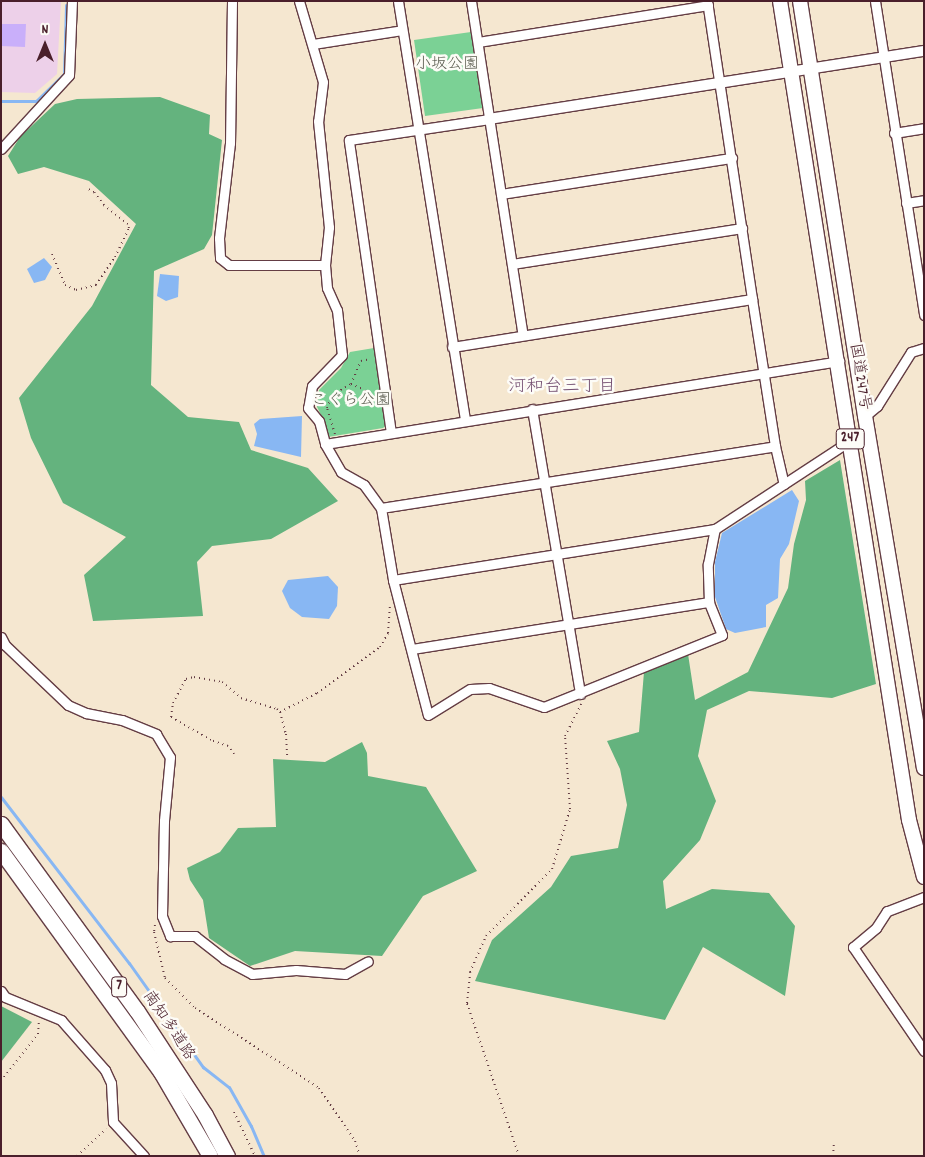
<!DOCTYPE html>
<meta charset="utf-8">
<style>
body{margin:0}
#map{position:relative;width:925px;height:1157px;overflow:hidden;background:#f5e7d0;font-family:Dekko,"Klee One",sans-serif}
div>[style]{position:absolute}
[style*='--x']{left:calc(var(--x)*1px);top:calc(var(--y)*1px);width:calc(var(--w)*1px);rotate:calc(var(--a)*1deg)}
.built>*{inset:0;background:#edd0e9}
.green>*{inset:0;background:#7bd195}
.forest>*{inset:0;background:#64b37e}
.water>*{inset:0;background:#88b7f3}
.stream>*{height:3px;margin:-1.5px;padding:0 1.5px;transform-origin:1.5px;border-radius:1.5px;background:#88b7f3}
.building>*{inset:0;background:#c9affa}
.path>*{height:2px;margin-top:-1px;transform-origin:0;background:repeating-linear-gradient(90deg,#643d44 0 1px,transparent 0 5px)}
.roads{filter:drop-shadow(1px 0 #643d44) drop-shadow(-1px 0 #643d44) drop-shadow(0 1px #643d44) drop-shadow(0 -1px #643d44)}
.minor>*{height:9px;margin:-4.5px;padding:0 4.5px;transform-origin:4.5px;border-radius:4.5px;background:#fff}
.tertiary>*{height:10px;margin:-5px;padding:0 5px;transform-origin:5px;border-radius:5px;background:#fff}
.trunk>*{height:14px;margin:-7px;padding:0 7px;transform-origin:7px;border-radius:7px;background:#fff}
.motorway>*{height:15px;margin:-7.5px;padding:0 7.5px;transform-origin:7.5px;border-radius:7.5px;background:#fff}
span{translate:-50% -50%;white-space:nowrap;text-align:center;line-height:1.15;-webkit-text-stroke:5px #fdfcf7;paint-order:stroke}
.shield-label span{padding:1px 4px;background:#fdfcf7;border:1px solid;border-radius:4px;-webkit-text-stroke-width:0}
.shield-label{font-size:15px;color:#4a1f2b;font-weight:700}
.park-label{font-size:16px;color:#5b5d50}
.street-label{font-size:16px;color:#4a1f2b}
.neighbourhood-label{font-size:18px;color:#765173}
.frame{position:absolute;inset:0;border:2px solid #4a1f2b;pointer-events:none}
.north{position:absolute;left:20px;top:20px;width:50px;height:50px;-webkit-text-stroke:4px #fdfcf7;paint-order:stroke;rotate:0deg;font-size:14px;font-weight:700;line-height:20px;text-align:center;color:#4a1f2b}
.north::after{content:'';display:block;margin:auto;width:18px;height:22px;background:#4a1f2b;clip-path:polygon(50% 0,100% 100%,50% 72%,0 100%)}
</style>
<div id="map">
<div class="built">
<i style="clip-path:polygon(1px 1px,61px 1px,57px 74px,35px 93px,1px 92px)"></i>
</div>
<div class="green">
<i style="clip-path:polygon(471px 32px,483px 108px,425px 116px,414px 40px)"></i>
<i style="clip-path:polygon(374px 348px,387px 425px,383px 428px,328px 437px,325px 423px,317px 407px,319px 390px,341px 368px,350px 352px)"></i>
</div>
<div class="forest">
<i style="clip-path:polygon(160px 97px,210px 115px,209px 134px,222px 140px,212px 235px,204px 249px,154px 271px,151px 385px,188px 417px,239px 422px,251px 450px,308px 468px,338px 501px,271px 539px,212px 546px,197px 562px,203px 616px,93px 621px,84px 575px,126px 537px,63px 503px,31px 438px,19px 398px,92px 306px,136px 224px,89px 181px,44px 167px,18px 174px,8px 156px,20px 137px,55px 104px,77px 99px)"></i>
<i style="clip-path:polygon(840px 460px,876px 684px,832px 698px,749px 691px,707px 710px,698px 756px,716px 801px,700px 840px,663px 881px,666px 909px,712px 889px,769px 893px,795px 926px,785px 996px,703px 947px,665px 1020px,475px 981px,492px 940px,551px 887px,571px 856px,618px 848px,627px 805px,620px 769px,607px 741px,639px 732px,644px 672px,688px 654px,695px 700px,748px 672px,788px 588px,794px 544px,806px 500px,805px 481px)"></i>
<i style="clip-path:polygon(362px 742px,367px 753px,368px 776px,426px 787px,477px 871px,423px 896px,382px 956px,295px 951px,250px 966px,209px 938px,203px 900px,190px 880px,187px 868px,220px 852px,238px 828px,276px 827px,273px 759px,325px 762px)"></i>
<i style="clip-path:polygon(1px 1006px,32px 1022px,1px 1062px)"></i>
</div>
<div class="water">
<i style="clip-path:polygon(44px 258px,52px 267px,45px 280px,34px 283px,27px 269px)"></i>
<i style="clip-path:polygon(160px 274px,179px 276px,178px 297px,166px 301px,157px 296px)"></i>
<i style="clip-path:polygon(302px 416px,301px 457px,254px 446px,257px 434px,254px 424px,260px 419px)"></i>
<i style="clip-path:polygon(792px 490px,799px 501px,789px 544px,780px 559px,778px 598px,766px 605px,766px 627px,735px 633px,726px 629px,715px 597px,715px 562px,722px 533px)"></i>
<i style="clip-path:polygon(328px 576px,338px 587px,337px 606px,329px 619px,302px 617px,290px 608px,282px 591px,288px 580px)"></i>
</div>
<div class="stream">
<i style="--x:1;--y:101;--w:35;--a:0"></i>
<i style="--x:36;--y:101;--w:39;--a:-44"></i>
<i style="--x:64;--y:74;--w:69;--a:-88.3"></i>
<i style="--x:1;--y:797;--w:210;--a:52.4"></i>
<i style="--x:129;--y:963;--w:128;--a:54.6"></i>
<i style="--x:203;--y:1067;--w:33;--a:38"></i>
<i style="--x:229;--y:1087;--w:45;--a:60.6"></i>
<i style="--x:251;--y:1126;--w:33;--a:67"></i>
</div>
<div class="building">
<i style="clip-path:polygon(1px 24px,26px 24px,25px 47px,1px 46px)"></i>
</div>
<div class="path">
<i style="--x:52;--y:254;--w:34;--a:67"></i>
<i style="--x:65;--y:285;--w:12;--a:24"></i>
<i style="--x:76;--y:290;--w:21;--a:-14"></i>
<i style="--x:96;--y:285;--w:34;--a:-56"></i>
<i style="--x:115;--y:257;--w:32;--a:-64"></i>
<i style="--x:129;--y:228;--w:4;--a:-104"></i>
<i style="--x:128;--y:224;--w:31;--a:-142"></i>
<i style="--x:104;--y:205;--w:16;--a:-128"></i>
<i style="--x:94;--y:192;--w:9;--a:-153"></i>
<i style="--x:351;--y:384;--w:15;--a:23"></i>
<i style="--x:365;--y:390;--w:19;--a:58"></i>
<i style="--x:335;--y:434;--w:27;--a:-107"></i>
<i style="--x:327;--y:408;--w:14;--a:-69"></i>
<i style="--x:332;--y:395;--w:22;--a:-30"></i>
<i style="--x:351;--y:384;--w:25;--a:-67"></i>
<i style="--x:361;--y:361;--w:10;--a:-11"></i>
<i style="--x:280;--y:712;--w:42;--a:-27.2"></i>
<i style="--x:317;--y:693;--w:78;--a:-36.1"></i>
<i style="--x:380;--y:647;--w:16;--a:-60"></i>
<i style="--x:388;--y:633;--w:27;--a:-86"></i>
<i style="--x:234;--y:754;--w:10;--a:-127"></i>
<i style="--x:228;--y:746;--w:18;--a:-161"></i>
<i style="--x:211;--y:740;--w:46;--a:-150.1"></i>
<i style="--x:171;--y:717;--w:14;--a:-82"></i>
<i style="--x:173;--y:703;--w:27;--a:-62"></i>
<i style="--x:186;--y:679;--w:8;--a:-14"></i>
<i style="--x:194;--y:677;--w:28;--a:10"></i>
<i style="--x:222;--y:682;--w:25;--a:40"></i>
<i style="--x:241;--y:698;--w:38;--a:17"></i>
<i style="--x:277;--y:709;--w:4;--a:45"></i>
<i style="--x:280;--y:712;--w:23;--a:75"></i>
<i style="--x:286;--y:734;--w:21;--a:87"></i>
<i style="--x:155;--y:925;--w:7;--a:98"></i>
<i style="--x:154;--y:932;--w:47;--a:76.6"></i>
<i style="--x:165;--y:978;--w:42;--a:45"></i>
<i style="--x:195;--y:1008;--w:148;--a:32.8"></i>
<i style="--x:319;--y:1088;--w:64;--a:55.8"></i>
<i style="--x:355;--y:1141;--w:16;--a:72"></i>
<i style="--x:1;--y:1081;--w:60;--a:-51.8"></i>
<i style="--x:38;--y:1034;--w:13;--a:-86"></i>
<i style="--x:234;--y:1112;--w:49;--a:64.5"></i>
<i style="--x:77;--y:1156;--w:40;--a:-43"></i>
<i style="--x:519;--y:1156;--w:162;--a:-108.8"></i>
<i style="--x:467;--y:1003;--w:31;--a:-84"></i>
<i style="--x:470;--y:972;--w:39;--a:-66"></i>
<i style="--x:486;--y:936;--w:94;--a:-45.4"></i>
<i style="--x:552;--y:869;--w:63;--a:-73.3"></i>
<i style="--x:570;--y:809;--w:73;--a:-93.9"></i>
<i style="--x:565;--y:736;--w:36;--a:-63"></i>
<i style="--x:833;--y:1156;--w:13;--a:-86"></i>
</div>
<div class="roads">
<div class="minor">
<i style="--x:232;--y:1;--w:142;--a:90.8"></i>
<i style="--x:230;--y:143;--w:96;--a:96.6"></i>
<i style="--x:219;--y:238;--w:20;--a:87"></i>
<i style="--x:220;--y:258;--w:11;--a:38"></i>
<i style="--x:229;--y:265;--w:96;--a:0"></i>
<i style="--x:299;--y:1;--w:84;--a:73.5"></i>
<i style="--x:323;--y:82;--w:39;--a:97"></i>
<i style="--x:318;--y:121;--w:107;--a:84.1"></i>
<i style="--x:329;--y:227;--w:38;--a:96"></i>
<i style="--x:325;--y:265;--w:23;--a:85"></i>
<i style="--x:327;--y:288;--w:24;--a:66"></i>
<i style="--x:337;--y:310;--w:45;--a:83.7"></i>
<i style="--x:342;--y:355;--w:43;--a:134.1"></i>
<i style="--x:312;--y:386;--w:22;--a:100"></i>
<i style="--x:308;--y:408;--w:17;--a:50"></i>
<i style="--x:319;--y:421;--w:24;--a:75"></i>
<i style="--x:325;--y:444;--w:32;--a:60"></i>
<i style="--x:341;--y:472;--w:26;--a:29"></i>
<i style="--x:364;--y:485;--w:29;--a:54"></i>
<i style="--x:381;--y:508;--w:73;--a:80.5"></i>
<i style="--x:393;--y:580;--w:139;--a:75.5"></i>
<i style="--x:428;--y:715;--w:49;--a:-31.8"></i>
<i style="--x:470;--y:689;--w:19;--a:-3"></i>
<i style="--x:489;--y:688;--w:58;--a:19.1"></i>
<i style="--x:544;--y:707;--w:192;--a:-22"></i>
<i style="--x:722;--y:635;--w:35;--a:-112"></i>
<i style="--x:709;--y:602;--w:38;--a:-92"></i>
<i style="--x:708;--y:564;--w:36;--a:-79"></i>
<i style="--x:398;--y:1;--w:424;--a:80.9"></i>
<i style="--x:471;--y:1;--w:338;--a:81.2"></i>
<i style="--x:707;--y:1;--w:301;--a:81.4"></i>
<i style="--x:752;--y:299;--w:149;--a:81.1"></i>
<i style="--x:775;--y:446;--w:39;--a:77"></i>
<i style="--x:875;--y:1;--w:318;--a:81.1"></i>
<i style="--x:478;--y:42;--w:233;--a:-9.1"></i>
<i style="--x:313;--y:44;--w:90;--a:-8.9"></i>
<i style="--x:894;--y:133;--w:30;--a:-9"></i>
<i style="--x:1;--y:149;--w:100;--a:-47.4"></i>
<i style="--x:69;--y:75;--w:74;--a:-87.7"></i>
<i style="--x:501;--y:194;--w:234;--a:-8.9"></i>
<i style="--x:906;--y:203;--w:18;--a:-9"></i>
<i style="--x:512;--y:264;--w:233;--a:-8.9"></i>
<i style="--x:452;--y:347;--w:304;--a:-9.1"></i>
<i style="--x:532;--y:409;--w:289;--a:80.4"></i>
<i style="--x:865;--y:416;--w:16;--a:-40"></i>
<i style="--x:877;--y:406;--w:64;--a:-57.8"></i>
<i style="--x:911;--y:352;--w:14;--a:-17"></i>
<i style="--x:391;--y:433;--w:296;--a:-98.2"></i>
<i style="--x:349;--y:140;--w:142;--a:-8.5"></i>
<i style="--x:325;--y:444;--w:521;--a:-9.17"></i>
<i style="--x:381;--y:508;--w:399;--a:-8.9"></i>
<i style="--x:393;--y:580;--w:326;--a:-9"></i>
<i style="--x:715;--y:529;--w:163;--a:-33.2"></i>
<i style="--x:1;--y:637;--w:9;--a:63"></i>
<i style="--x:5;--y:645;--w:87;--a:43.6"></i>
<i style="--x:68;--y:705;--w:20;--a:24"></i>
<i style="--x:86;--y:713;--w:37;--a:11"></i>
<i style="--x:122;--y:720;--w:37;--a:22"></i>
<i style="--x:156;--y:734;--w:27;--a:59"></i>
<i style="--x:170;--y:757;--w:64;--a:95.4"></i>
<i style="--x:164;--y:821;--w:95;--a:91.2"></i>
<i style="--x:162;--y:916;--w:22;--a:68"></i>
<i style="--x:170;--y:936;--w:25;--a:0"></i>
<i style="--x:195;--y:936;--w:37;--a:38"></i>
<i style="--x:224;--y:959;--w:32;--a:28"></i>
<i style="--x:252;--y:974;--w:44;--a:-5.2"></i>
<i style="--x:296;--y:970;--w:49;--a:4.7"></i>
<i style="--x:345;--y:974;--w:26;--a:-29"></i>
<i style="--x:412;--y:649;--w:301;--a:-9"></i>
<i style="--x:924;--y:897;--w:40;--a:159"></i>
<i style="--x:887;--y:911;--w:20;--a:123"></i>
<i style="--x:876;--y:928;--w:30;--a:140"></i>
<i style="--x:853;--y:947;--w:126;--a:55.7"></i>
<i style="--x:1;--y:991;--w:7;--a:56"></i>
<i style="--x:5;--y:997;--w:61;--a:22.3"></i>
<i style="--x:61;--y:1020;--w:67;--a:48.7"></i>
<i style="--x:105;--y:1070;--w:14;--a:65"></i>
<i style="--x:111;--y:1083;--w:39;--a:87"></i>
<i style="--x:113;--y:1122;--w:46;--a:47.6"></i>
</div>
<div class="tertiary">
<i style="--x:489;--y:119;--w:440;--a:-8.9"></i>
</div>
<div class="trunk">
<i style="--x:780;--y:1;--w:829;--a:81.05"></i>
<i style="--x:909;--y:820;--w:59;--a:75.3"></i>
<i style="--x:800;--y:1;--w:420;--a:81.1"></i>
<i style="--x:865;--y:416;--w:357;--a:80.5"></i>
</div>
<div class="motorway">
<i style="--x:1;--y:824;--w:231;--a:54"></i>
<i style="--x:137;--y:1011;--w:124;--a:56.8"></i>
<i style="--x:205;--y:1115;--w:47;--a:61.8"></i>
<i style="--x:1;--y:851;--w:273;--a:54.1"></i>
<i style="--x:161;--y:1072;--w:97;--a:59.7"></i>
</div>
</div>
<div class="shield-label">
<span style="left:850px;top:439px">247</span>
<span style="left:119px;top:987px">7</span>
</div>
<div class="park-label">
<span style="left:447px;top:65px">小坂公園</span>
<span style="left:351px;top:401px">こぐら公園</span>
</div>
<div class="street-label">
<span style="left:859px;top:377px;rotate:81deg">国道247号</span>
<span style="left:168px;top:1026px;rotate:56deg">南知多道路</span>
</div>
<div class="neighbourhood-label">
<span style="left:562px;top:388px">河和台三丁目</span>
</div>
<div class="frame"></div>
<div class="north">N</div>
</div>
